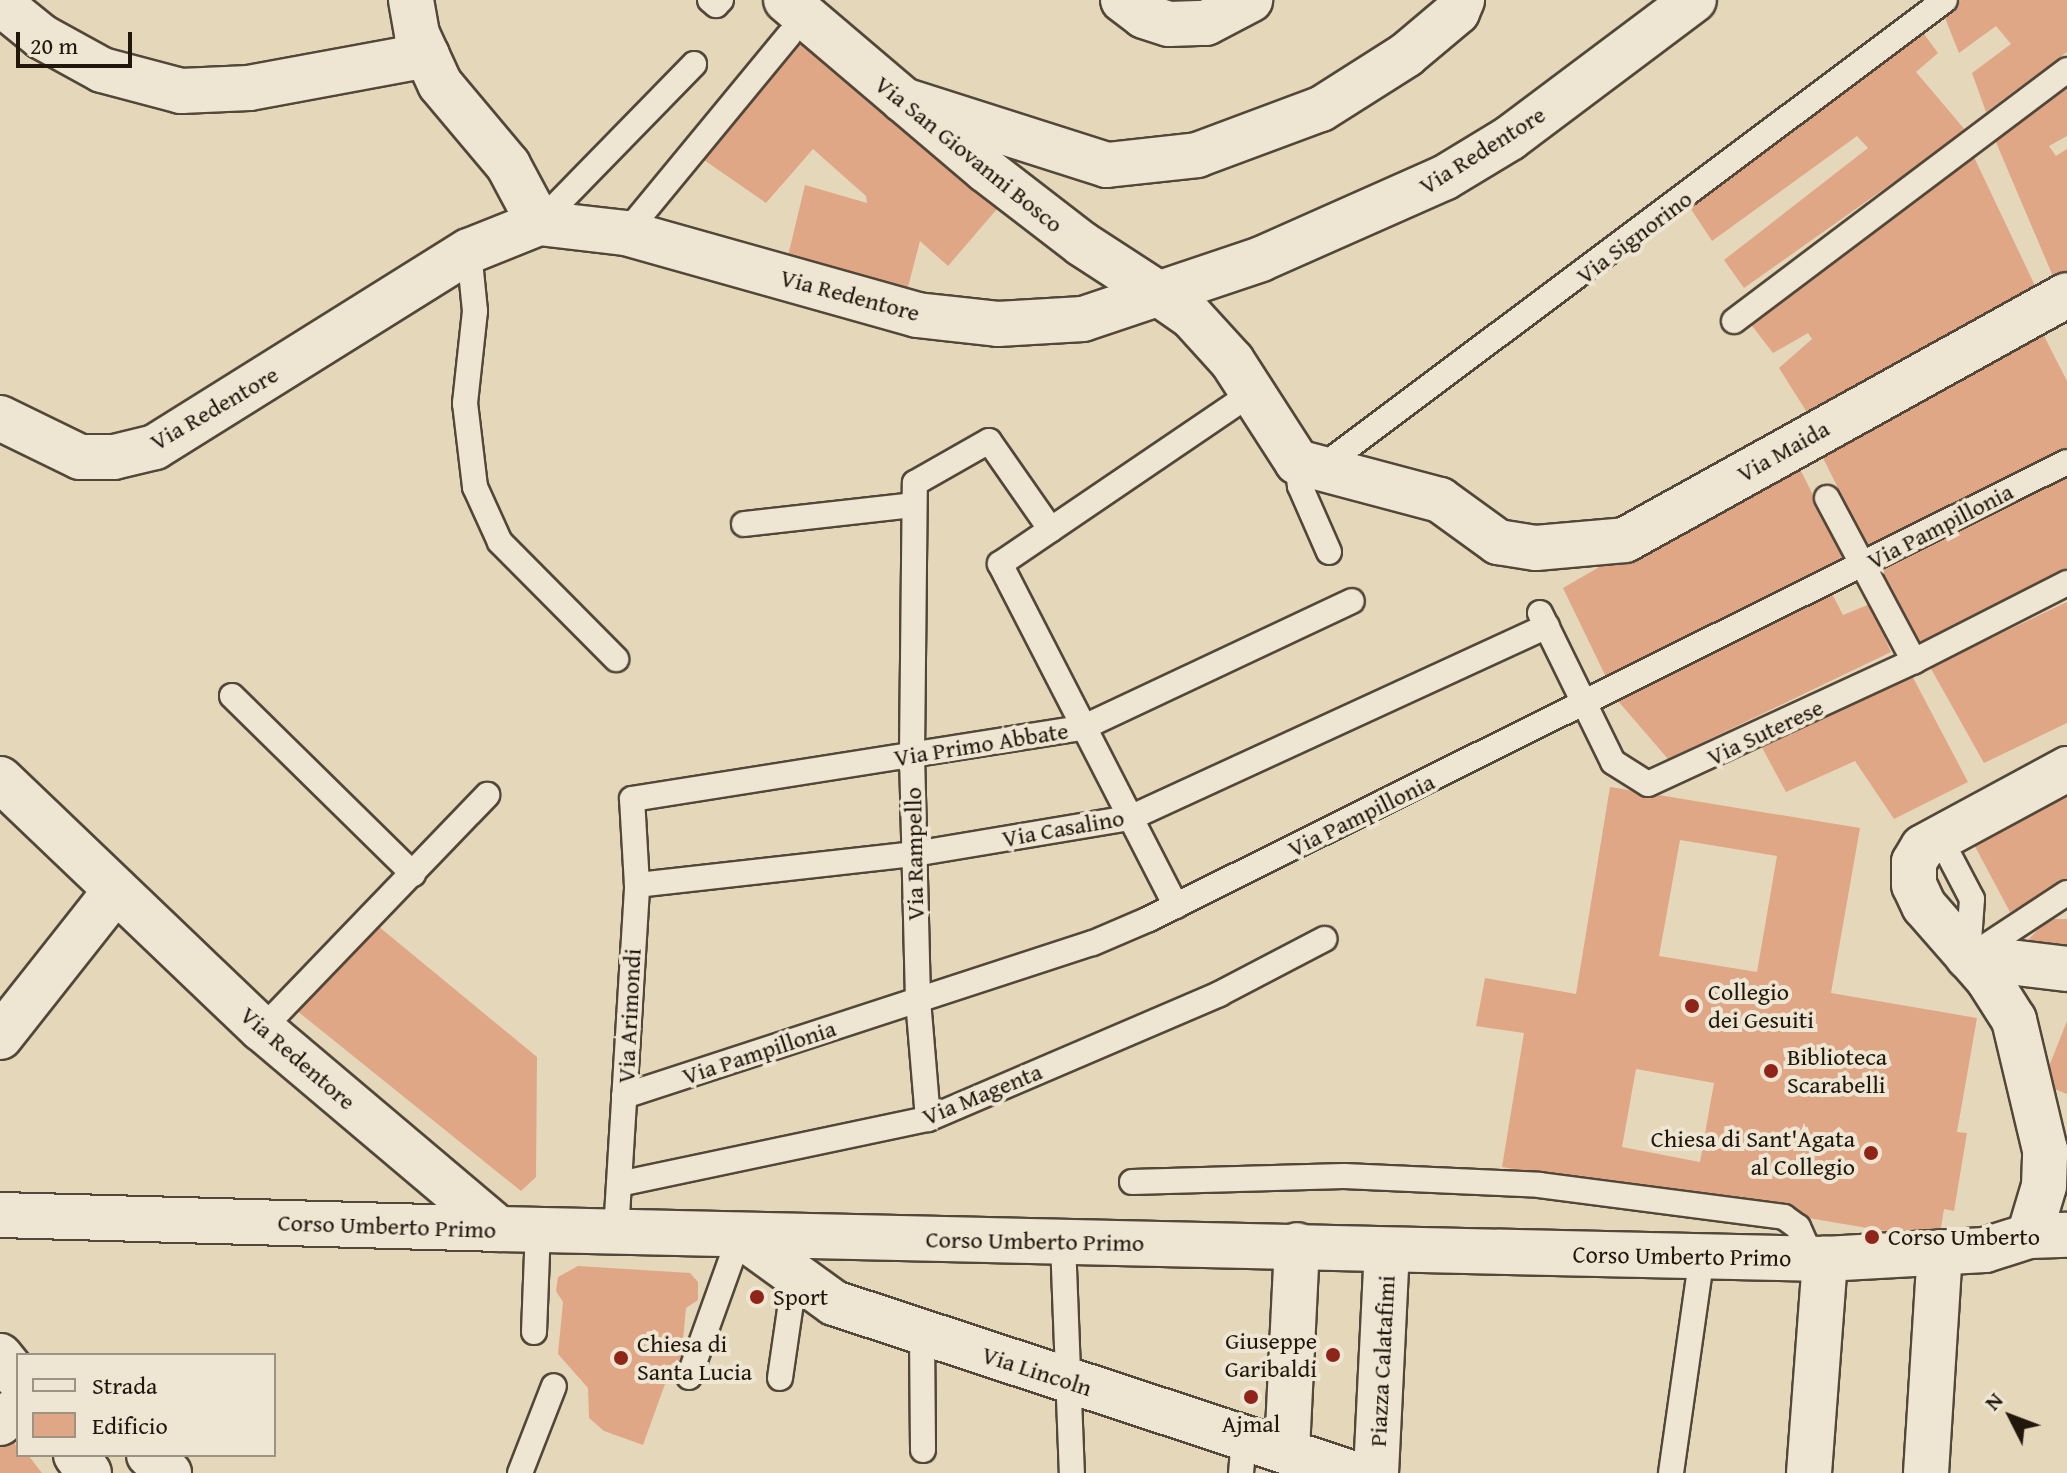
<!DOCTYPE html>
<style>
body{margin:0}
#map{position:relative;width:2067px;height:1473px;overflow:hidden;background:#e5d7b9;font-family:"Gentium Book Plus",serif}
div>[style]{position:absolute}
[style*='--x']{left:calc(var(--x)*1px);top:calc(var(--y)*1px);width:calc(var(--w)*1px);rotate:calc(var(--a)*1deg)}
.building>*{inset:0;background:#e0a786}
.roads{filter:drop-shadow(2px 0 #524738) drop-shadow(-2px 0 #524738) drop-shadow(0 2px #524738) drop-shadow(0 -2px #524738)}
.lane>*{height:24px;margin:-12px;padding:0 12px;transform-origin:12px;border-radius:12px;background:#eee5d2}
.street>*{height:44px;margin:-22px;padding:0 22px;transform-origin:22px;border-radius:22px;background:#eee5d2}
.secondary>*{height:44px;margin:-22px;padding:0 22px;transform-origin:22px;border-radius:22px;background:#eee5d2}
.dots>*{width:22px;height:22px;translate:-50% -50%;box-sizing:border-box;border:4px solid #eee5d2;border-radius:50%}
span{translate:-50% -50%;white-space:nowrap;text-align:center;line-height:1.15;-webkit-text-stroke:8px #eee5d2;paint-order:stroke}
.street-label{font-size:24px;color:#21170d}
.poi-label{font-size:24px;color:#21170d}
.left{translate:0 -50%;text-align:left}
.right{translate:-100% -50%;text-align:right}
.legend{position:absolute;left:16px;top:1353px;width:260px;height:104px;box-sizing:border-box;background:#eee5d2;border:2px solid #9c9383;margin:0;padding:10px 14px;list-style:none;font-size:24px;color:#21170d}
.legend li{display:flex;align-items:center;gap:16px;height:40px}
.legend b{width:40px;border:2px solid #9c9383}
.north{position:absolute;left:1971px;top:1377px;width:80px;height:80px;-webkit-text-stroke:6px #eee5d2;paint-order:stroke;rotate:312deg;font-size:22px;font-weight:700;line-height:32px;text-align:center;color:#21170d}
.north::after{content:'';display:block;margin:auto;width:28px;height:36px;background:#21170d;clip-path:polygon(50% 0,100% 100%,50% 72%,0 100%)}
.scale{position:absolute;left:16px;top:32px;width:116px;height:36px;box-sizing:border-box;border:4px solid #21170d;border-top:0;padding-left:10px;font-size:24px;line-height:28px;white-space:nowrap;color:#21170d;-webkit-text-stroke:6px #eee5d2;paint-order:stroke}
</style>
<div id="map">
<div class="building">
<i style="clip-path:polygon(1961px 0,2067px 0,2067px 52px,1986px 112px,1972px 73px,2011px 44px,1996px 26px,1959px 53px,1943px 13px)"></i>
<i style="clip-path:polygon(1924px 34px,1938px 53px,1916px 72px,1966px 131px,1744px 288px,1724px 260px,1868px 148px,1857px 136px,1712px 241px,1689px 206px)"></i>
<i style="clip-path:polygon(804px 40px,997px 209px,948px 266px,920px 241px,908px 287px,788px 256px,805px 185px,867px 203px,866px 196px,813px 149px,766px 203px,704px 160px)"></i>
<i style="clip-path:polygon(2067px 82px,2067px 136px,2049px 146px,2056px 156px,2067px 149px,2067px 273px,2055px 281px,1995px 140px)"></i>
<i style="clip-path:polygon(1973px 155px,2038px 292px,1808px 414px,1779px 368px,1812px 339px,1808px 333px,1773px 353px,1746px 318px)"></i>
<i style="clip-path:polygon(2042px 332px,2067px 381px,2067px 447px,1868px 548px,1817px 446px)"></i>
<i style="clip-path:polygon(1793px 455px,1844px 557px,1606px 677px,1563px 588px)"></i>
<i style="clip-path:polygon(2067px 472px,2067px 570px,1918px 643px,1879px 568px)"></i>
<i style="clip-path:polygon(1830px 590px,1843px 615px,1870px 604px,1891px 652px,1668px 759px,1618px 701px)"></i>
<i style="clip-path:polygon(2067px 602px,2067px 723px,1984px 763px,1930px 667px)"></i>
<i style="clip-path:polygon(1909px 670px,1968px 782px,1894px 819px,1855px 761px,1786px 792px,1760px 744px)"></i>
<i style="clip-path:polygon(2067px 786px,2067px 883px,2010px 912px,1970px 837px)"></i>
<i style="clip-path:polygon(evenodd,1610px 787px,1860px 828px,1831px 993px,1977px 1018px,1957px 1132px,1967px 1133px,1954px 1211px,1944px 1209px,1939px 1240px,1502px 1167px,1524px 1033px,1476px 1026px,1485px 978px,1576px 994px,1610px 787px,1680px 840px,1777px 856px,1757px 972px,1659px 956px,1680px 840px,1610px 787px,1636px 1069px,1714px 1083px,1700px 1162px,1622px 1147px,1636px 1069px)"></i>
<i style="clip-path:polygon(2048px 919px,2067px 919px,2067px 954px,2027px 941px)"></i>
<i style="clip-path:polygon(378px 926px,537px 1057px,536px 1177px,521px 1191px,296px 1010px)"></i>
<i style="clip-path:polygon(2067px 1021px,2067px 1094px,2042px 1084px)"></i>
<i style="clip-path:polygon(578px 1266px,690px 1273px,698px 1282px,698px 1300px,686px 1308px,681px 1361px,670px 1370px,643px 1445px,604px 1431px,589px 1418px,588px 1388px,558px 1354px,563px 1302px,556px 1291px,558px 1277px)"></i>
<i style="clip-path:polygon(13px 1435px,18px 1455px,28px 1455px,42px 1473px,0 1473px,0 1447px)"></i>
</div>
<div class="roads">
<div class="lane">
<i style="--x:710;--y:0;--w:8;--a:40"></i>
<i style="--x:716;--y:5;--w:7;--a:-45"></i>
<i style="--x:539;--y:223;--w:222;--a:-45.7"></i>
<i style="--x:626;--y:233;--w:256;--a:-50.5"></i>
<i style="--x:469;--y:251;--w:60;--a:84.3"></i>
<i style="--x:475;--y:311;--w:93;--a:96.2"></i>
<i style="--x:465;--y:403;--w:85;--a:83.2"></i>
<i style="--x:475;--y:487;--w:60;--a:65.6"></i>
<i style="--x:500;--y:542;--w:165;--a:45.2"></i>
<i style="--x:1734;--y:321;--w:417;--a:-37"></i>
<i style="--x:1297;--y:462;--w:24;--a:83"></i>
<i style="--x:1300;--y:486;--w:72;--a:66.3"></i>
<i style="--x:1319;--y:469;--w:782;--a:-36.84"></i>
<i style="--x:1827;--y:498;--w:185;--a:61.9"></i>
<i style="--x:744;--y:524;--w:171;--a:-6.4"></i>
<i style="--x:1540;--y:613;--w:166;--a:63.9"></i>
<i style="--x:1613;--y:762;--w:41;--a:32.2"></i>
<i style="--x:1648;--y:784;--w:293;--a:-24.8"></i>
<i style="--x:1914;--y:661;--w:172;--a:-27"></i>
<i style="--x:232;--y:696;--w:254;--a:44.5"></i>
<i style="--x:1951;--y:859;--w:45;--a:62.3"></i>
<i style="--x:1972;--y:899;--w:56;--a:94.1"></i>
<i style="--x:637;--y:885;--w:279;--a:-6.4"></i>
<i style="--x:914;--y:854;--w:219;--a:-9.5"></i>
<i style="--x:1130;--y:818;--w:459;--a:-24.7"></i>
<i style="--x:1176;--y:906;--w:385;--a:-117.2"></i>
<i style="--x:1000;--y:564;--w:305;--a:-34.2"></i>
<i style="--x:1974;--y:954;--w:111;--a:-33.3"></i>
<i style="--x:262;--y:1029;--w:325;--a:-46.1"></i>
<i style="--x:624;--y:1096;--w:493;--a:-18.1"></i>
<i style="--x:1093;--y:943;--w:61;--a:-23.2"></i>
<i style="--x:1149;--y:919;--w:1025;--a:-26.47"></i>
<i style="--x:928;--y:1119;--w:119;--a:-94.8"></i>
<i style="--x:918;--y:1000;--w:245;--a:-91.4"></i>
<i style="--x:912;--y:755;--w:272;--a:-89.4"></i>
<i style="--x:915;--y:483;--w:85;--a:-29.6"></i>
<i style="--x:989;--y:441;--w:108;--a:55.1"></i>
<i style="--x:1132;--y:1182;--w:212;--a:-1.6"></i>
<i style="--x:1344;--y:1176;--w:195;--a:2.6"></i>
<i style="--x:1539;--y:1185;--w:247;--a:7.4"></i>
<i style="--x:1784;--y:1217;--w:17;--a:36"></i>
<i style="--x:1798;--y:1227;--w:35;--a:66"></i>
<i style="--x:619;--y:1184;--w:316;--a:-11.9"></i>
<i style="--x:928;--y:1119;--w:317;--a:-23.2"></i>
<i style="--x:1219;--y:994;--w:119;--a:-27.6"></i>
<i style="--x:616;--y:1232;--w:348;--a:-86.5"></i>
<i style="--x:637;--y:885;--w:86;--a:-93.3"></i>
<i style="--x:632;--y:799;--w:456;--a:-9"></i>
<i style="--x:1082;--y:728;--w:298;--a:-25.2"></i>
<i style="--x:1063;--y:1242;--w:231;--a:87.8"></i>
<i style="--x:534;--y:1332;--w:102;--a:-87.8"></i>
<i style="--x:922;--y:1333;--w:117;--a:89.5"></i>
<i style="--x:689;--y:1377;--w:151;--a:-70.2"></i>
<i style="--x:780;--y:1378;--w:104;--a:-81.7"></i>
<i style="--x:520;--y:1473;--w:93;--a:-68.7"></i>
<i style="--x:1241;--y:1473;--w:36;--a:-85"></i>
<i style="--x:1671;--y:1473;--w:219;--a:-81.9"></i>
</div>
<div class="street">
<i style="--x:1123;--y:0;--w:26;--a:37"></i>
<i style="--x:1144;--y:16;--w:26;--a:18"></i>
<i style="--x:1169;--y:24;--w:37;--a:-2"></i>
<i style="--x:1206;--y:23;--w:50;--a:-27.6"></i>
<i style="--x:0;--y:3;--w:54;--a:39"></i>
<i style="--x:42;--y:37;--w:68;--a:28.8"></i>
<i style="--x:102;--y:70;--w:82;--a:14.9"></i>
<i style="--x:181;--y:91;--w:68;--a:-2.5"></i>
<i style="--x:249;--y:88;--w:181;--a:-10.5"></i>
<i style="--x:903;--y:100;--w:214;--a:17.7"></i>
<i style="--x:1107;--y:165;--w:91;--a:-6.3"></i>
<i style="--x:1197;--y:155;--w:132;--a:-20.4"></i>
<i style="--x:1321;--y:109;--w:101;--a:-32.4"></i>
<i style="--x:1406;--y:55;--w:67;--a:-40.1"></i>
<i style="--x:1457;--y:12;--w:13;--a:-67"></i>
<i style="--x:1162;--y:296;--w:35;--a:35"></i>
<i style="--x:1191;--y:316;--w:61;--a:47.7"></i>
<i style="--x:1232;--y:361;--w:120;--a:57.2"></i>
<i style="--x:1297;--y:462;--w:148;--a:14.9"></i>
<i style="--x:1440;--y:500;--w:72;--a:35.9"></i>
<i style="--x:1498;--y:542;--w:38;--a:9"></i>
<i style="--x:1536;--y:548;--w:89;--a:-5.1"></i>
<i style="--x:1625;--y:540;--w:505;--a:-29"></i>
<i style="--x:1968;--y:957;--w:100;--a:6.9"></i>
<i style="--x:499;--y:1229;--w:1326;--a:1.3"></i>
<i style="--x:1825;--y:1259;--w:160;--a:-3.2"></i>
<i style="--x:1985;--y:1250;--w:46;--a:-17.7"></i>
<i style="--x:2029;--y:1236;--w:38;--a:-2"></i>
<i style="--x:740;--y:1235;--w:116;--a:35.9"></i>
<i style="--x:834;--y:1303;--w:544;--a:18.2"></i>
<i style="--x:2029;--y:1236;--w:52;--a:-73.3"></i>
<i style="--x:2044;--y:1186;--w:36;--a:-88"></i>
<i style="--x:2045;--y:1150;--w:134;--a:-103.4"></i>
<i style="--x:2014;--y:1020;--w:49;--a:-122.4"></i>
<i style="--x:1988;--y:979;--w:97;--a:-131.2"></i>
<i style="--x:1924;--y:906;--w:23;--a:-115"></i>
<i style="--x:1914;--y:885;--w:23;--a:-90"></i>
<i style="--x:1914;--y:862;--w:17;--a:-59"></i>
<i style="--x:1923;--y:847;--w:164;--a:-28.4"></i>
<i style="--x:0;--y:1423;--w:23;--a:-40"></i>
<i style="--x:1287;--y:1450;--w:205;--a:-87.2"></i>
<i style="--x:149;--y:1455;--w:27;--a:42"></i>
<i style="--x:1376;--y:1473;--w:223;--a:-87.2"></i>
<i style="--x:1809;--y:1473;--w:215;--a:-85.7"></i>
<i style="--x:1926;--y:1473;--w:220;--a:-86.4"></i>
</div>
<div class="secondary">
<i style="--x:411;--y:0;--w:35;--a:80"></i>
<i style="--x:417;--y:34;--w:55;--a:65.3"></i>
<i style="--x:440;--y:84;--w:106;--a:50"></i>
<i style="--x:508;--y:165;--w:66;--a:61.9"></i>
<i style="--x:786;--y:0;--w:262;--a:40.4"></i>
<i style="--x:986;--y:170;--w:121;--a:37.6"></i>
<i style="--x:1082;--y:244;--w:95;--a:33"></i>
<i style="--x:0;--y:418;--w:89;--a:26"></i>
<i style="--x:80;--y:457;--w:34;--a:0"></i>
<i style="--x:114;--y:457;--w:42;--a:-13.7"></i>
<i style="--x:155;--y:447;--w:370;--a:-32"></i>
<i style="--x:469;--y:251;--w:75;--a:-21.8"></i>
<i style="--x:539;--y:223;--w:88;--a:6.6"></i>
<i style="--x:626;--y:233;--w:302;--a:15.7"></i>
<i style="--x:917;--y:315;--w:81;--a:6.3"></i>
<i style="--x:998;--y:324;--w:85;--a:-3.4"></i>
<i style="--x:1083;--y:319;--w:188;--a:-18.6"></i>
<i style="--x:1261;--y:259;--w:200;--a:-23.9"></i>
<i style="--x:1444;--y:178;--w:77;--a:-31.2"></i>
<i style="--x:1510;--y:138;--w:230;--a:-36.9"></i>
<i style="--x:0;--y:779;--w:362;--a:43.7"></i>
<i style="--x:262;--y:1029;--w:310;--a:40.2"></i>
<i style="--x:0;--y:1037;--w:187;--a:-51.7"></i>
<i style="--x:0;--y:1215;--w:499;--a:1.6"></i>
<i style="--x:0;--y:1356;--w:28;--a:51"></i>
<i style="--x:76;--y:1455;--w:22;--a:54"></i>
</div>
</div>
<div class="dots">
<i style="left:1692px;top:1006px;background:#8f2418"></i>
<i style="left:1771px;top:1071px;background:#8f2418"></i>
<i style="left:1871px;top:1153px;background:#8f2418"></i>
<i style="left:1872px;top:1237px;background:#8f2418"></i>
<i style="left:757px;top:1297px;background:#8f2418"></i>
<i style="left:1333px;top:1355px;background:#8f2418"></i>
<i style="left:621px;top:1358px;background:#8f2418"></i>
<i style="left:1251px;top:1397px;background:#8f2418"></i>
</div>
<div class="street-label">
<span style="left:1482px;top:150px;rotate:-32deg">Via Redentore</span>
<span style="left:969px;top:154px;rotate:39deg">Via San Giovanni Bosco</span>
<span style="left:1634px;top:237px;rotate:-37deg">Via Signorino</span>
<span style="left:850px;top:295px;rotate:15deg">Via Redentore</span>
<span style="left:214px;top:408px;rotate:-30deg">Via Redentore</span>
<span style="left:1783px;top:451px;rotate:-29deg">Via Maida</span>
<span style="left:1940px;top:526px;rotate:-27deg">Via Pampillonia</span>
<span style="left:1765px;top:732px;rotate:-25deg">Via Suterese</span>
<span style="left:981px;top:744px;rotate:-9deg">Via Primo Abbate</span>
<span style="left:1361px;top:815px;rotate:-26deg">Via Pampillonia</span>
<span style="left:1063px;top:828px;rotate:-10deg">Via Casalino</span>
<span style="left:914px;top:854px;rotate:-91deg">Via Rampello</span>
<span style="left:629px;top:1016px;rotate:-87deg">Via Arimondi</span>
<span style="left:759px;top:1052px;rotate:-18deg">Via Pampillonia</span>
<span style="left:298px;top:1058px;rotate:41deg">Via Redentore</span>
<span style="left:982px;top:1094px;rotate:-22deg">Via Magenta</span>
<span style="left:387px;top:1226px;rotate:2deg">Corso Umberto Primo</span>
<span style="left:1035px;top:1241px;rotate:1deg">Corso Umberto Primo</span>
<span style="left:1682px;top:1256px;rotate:1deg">Corso Umberto Primo</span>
<span style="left:1382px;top:1361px;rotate:-87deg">Piazza Calatafimi</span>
<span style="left:1037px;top:1371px;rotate:18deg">Via Lincoln</span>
</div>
<div class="poi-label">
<span class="left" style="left:1708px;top:1006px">Collegio<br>dei Gesuiti</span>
<span class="left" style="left:1787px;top:1071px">Biblioteca<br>Scarabelli</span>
<span class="right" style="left:1855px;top:1153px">Chiesa di Sant'Agata<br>al Collegio</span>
<span class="left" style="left:1888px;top:1237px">Corso Umberto</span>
<span class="left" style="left:773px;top:1297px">Sport</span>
<span class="right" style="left:1317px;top:1355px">Giuseppe<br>Garibaldi</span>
<span class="left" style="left:637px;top:1358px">Chiesa di<br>Santa Lucia</span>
<span style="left:1251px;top:1424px">Ajmal</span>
</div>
<ul class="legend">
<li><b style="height:10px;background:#eee5d2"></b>Strada</li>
<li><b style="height:22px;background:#e0a786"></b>Edificio</li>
</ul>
<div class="north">N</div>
<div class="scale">20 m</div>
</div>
